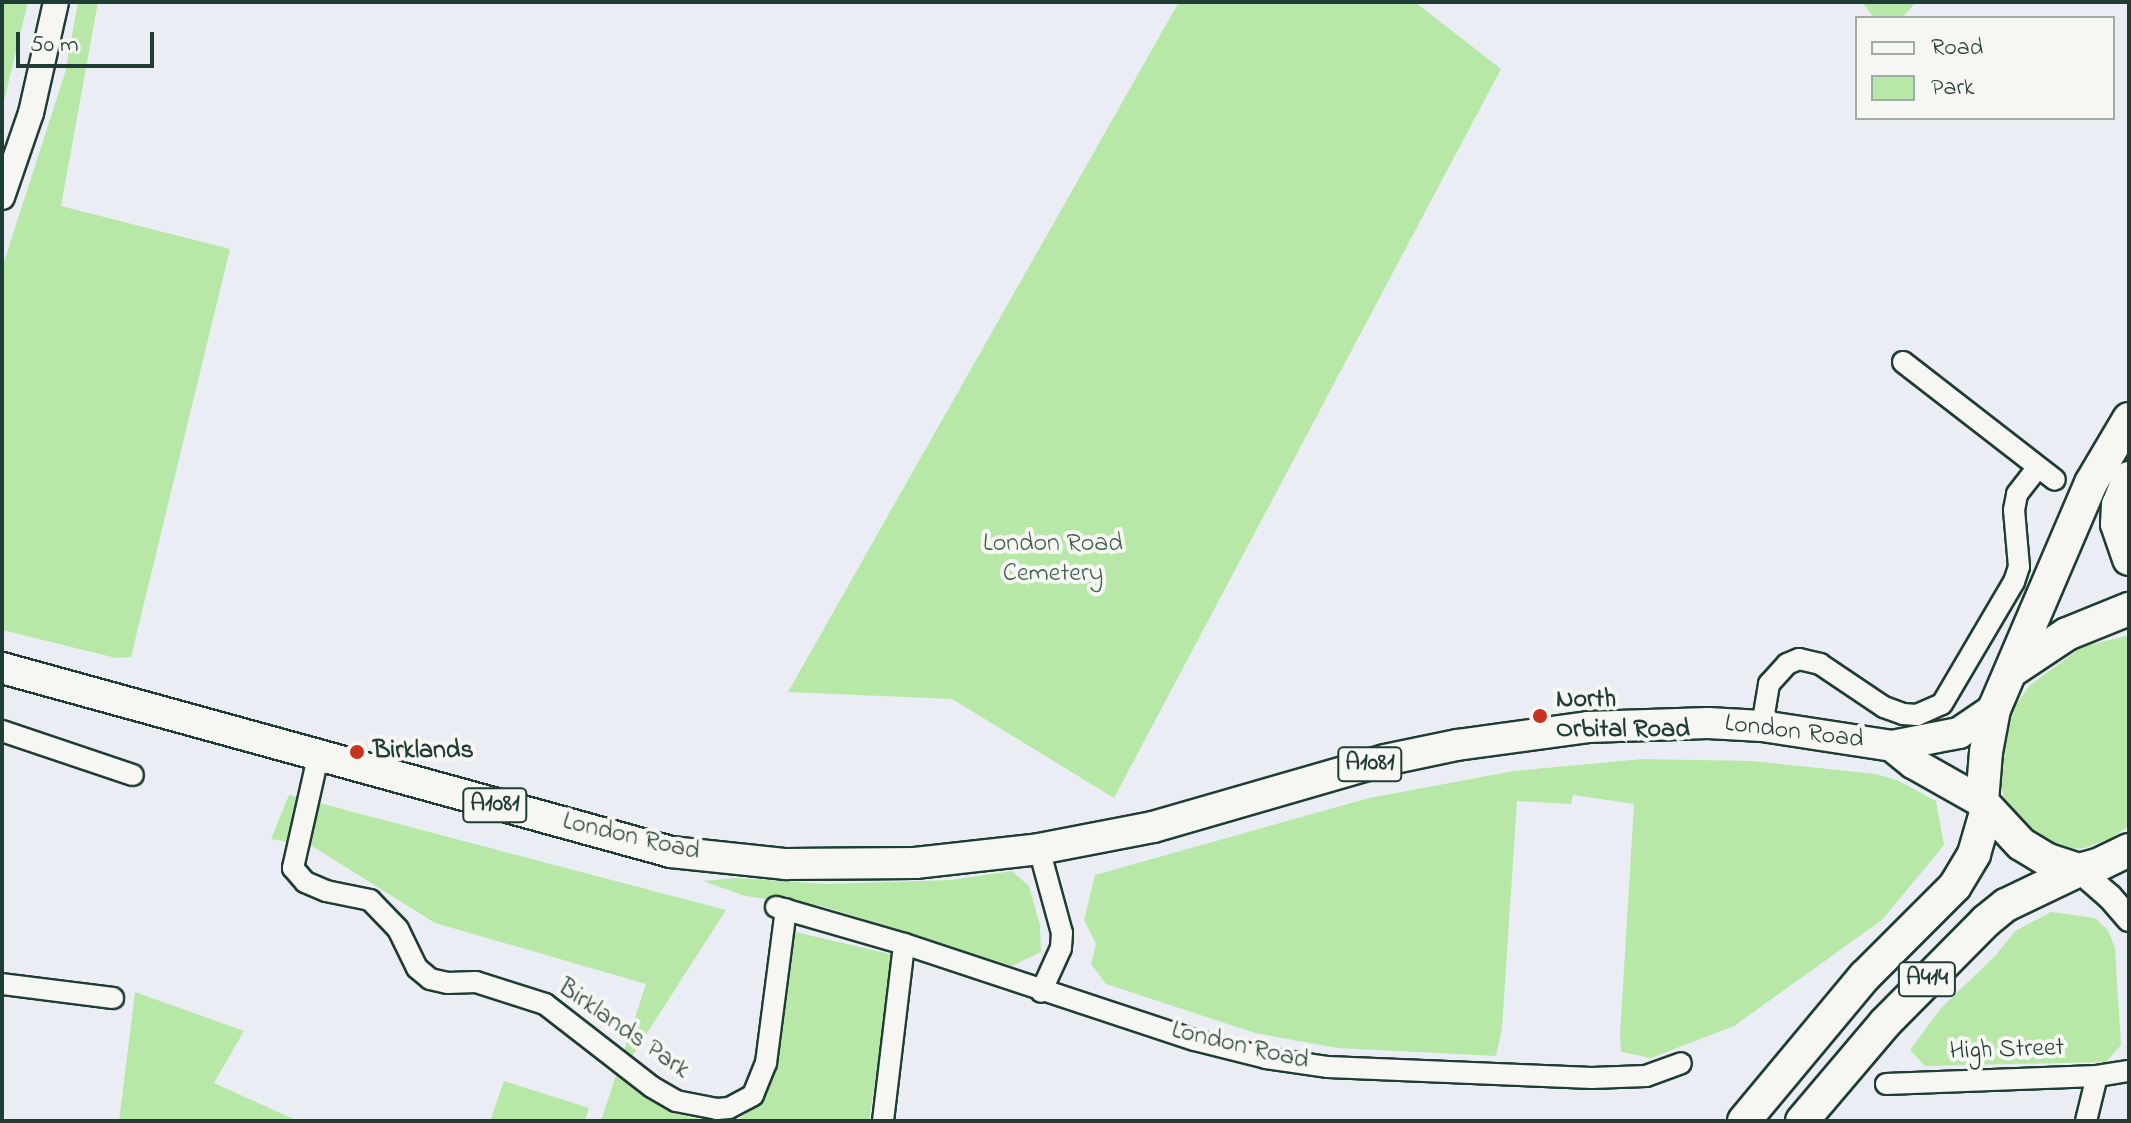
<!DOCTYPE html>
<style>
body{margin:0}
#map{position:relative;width:2131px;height:1123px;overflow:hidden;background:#eaeef4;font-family:"Indie Flower",sans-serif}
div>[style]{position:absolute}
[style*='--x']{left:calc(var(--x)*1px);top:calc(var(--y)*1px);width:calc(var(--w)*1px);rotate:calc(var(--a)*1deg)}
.green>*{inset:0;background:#b8e8a8}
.roads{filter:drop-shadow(2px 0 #1f3d34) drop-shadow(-2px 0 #1f3d34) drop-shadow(0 2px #1f3d34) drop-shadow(0 -2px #1f3d34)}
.minor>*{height:20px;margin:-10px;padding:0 10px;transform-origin:10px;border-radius:10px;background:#f6f6f2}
.tertiary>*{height:24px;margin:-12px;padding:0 12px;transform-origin:12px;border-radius:12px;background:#f6f6f2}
.primary>*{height:30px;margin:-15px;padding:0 15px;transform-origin:15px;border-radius:15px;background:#f6f6f2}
.trunk>*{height:32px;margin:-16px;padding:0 16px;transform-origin:16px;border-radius:16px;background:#f6f6f2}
.dots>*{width:22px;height:22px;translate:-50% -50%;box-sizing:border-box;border:4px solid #f6f6f2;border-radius:50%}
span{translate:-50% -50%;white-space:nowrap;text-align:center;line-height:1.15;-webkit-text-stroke:8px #f6f6f2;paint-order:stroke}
.shield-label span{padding:2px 6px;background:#f6f6f2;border:2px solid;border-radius:6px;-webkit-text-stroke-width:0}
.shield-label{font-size:24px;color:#1f3d34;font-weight:700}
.park-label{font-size:26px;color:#3e5f4b}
.poi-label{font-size:26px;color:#1f3d34;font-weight:700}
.left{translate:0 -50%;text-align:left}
.street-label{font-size:26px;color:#1f3d34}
.frame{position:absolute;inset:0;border:4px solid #1f3d34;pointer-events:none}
.legend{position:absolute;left:1855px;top:16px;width:260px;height:104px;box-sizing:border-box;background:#f6f6f2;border:2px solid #a0aca6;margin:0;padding:10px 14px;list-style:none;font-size:24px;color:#1f3d34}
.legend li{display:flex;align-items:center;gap:16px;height:40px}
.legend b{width:40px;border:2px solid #a0aca6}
.scale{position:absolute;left:16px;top:32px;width:138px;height:36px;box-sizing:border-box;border:4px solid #1f3d34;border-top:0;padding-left:10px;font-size:24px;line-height:28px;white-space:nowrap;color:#1f3d34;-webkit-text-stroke:6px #f6f6f2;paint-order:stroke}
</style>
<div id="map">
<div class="green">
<i style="clip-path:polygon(2px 2px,28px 2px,2px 109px)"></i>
<i style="clip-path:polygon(78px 2px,98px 2px,61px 206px,230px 249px,131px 657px,116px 658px,2px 630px,2px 268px,65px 73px)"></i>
<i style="clip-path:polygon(1179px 2px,1415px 2px,1501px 69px,1114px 798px,952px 699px,788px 692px)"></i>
<i style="clip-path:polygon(1862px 2px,1916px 2px,1902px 18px,1874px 18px)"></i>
<i style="clip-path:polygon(2129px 635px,2129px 826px,2111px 838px,2085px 848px,2056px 850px,2009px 818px,2000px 782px,2002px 744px,2012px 710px,2030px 685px,2082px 647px)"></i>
<i style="clip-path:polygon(1642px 759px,1752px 761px,1876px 774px,1897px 780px,1936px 801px,1944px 845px,1882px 920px,1734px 1026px,1651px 1058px,1621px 1052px,1620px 1035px,1634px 804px,1573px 795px,1571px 804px,1517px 801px,1502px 1029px,1496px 1056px,1337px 1048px,1255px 1033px,1106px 984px,1091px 964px,1096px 944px,1084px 920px,1095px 875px,1369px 798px,1514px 771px)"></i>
<i style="clip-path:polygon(289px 795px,726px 910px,633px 1055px,628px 1082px,676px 1114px,709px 1121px,601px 1121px,646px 984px,435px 923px,312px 846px,271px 839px)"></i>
<i style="clip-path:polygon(1012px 871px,1029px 886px,1040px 925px,1041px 952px,1012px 966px,822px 906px,745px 896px,703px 881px,736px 878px,826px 884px,951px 880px)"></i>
<i style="clip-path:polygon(2051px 912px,2095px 918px,2108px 930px,2115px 948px,2121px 1045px,2106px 1062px,1925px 1066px,1910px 1050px,1941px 1008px,1996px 955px,2015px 931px)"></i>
<i style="clip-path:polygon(791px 931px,894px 955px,869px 1121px,717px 1121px,739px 1119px,758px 1104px,773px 1075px)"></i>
<i style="clip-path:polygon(135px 992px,244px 1031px,214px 1083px,298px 1121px,119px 1121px)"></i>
<i style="clip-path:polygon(504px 1081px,589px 1108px,585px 1121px,490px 1121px)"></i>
</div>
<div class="roads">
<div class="minor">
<i style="--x:1903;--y:362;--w:192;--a:37.8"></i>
<i style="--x:1762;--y:726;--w:43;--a:-80.5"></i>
<i style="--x:1769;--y:684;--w:27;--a:-48"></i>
<i style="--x:1787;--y:664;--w:13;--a:-23"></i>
<i style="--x:1799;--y:659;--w:22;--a:13"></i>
<i style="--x:1820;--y:664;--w:77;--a:33.9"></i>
<i style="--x:1884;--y:707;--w:20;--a:20"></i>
<i style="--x:1903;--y:714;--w:14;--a:4"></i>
<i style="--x:1917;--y:715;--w:27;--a:-24"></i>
<i style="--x:1942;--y:704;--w:142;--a:-59.5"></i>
<i style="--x:2014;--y:582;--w:16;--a:-72"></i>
<i style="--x:2019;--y:567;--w:57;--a:-95"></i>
<i style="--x:2014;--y:510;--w:16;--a:-79"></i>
<i style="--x:2017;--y:494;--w:33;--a:-52"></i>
<i style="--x:2;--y:731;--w:138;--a:18.6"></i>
<i style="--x:318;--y:757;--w:114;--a:102.7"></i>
<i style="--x:293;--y:868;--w:18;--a:49"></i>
<i style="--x:305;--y:882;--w:23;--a:23"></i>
<i style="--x:326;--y:891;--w:45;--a:11.6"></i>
<i style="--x:370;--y:900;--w:40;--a:46"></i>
<i style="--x:398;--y:929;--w:43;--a:64"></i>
<i style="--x:417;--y:968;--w:17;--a:40"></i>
<i style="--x:430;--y:979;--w:17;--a:13"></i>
<i style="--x:447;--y:983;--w:29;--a:-2"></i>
<i style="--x:476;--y:982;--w:72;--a:17.7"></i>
<i style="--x:545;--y:1004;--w:135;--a:37.8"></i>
<i style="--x:652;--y:1087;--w:28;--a:30"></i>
<i style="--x:676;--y:1101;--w:42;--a:11"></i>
<i style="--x:717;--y:1109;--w:12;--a:-5"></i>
<i style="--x:729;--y:1108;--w:27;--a:-28"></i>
<i style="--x:753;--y:1095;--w:35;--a:-68"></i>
<i style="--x:766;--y:1063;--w:155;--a:-82.6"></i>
<i style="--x:1039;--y:849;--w:87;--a:74.7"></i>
<i style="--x:1062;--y:933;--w:15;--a:94"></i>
<i style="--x:1061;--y:948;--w:48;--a:114.4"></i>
<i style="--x:776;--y:907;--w:133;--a:16.1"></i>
<i style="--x:904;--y:944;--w:306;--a:18.3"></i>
<i style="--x:1195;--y:1040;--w:73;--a:14.2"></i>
<i style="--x:1266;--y:1058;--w:63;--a:8.3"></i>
<i style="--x:1328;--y:1067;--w:264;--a:2.4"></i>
<i style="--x:1592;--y:1078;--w:54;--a:-2.1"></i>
<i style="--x:1646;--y:1076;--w:37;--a:-20"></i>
<i style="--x:2;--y:984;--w:112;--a:7.2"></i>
<i style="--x:1886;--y:1084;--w:211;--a:-2.2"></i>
<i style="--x:2097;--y:1076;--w:32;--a:-9"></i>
<i style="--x:883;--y:1121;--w:178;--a:-83.2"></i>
<i style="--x:2086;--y:1121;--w:46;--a:-76.3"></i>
</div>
<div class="tertiary">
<i style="--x:2;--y:197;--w:89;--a:-71"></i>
<i style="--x:31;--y:113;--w:114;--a:-77.3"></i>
<i style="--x:2079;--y:870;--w:41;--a:41.1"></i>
<i style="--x:2110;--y:897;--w:29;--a:49"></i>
</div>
<div class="primary">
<i style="--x:2;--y:668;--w:694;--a:15.38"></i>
<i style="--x:671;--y:852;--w:116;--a:6"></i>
<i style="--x:786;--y:864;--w:129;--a:-0.4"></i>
<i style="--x:915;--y:863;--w:125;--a:-6.4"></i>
<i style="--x:1039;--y:849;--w:116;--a:-10.9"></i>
<i style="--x:1153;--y:827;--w:241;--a:-16.1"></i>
<i style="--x:1385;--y:760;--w:74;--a:-11.8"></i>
<i style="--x:1457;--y:745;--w:132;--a:-7.8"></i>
<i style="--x:1588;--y:727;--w:120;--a:-1.9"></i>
<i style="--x:1708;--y:723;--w:54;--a:3.2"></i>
<i style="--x:1762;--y:726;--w:132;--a:8.7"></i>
<i style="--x:1892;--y:746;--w:68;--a:-11"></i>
<i style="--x:1959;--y:733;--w:42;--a:-34.4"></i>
<i style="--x:1892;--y:746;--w:27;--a:39"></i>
<i style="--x:1913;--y:763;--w:79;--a:29.5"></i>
</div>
<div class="trunk">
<i style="--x:2129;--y:419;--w:74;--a:120.7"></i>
<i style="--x:2091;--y:483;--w:246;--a:113.2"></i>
<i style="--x:1994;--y:709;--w:44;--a:100.5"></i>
<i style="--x:1986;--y:752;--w:50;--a:94.6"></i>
<i style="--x:1982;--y:802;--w:57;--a:47.1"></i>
<i style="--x:2021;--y:844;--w:31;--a:31"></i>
<i style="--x:2048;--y:860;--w:33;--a:18"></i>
<i style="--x:2079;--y:870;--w:20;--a:-15"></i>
<i style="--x:2098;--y:865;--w:34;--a:-26"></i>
<i style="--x:2129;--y:478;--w:29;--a:112"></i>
<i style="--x:2118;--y:505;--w:19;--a:93"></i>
<i style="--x:2117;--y:524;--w:37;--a:71"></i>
<i style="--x:2013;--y:670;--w:65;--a:-33.7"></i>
<i style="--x:2067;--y:634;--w:67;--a:-22"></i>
<i style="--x:1744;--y:1121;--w:189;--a:-50.2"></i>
<i style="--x:1865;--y:976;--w:127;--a:-45"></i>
<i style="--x:1955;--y:886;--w:37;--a:-59"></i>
<i style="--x:1974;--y:854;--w:47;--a:-73.9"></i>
<i style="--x:1802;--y:1121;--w:128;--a:-49.7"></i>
<i style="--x:1885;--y:1023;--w:144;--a:-45.3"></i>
<i style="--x:1986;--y:921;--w:26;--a:-39"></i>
<i style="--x:2006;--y:905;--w:81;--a:-25.6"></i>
</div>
</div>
<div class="dots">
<i style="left:1540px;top:716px;background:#c8321e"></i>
<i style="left:357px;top:752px;background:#c8321e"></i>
</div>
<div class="shield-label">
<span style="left:1370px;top:764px">A1081</span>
<span style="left:495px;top:805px">A1081</span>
<span style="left:1927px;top:979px">A414</span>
</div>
<div class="park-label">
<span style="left:1053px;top:560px">London Road<br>Cemetery</span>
</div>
<div class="poi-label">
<span class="left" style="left:1556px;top:716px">North<br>Orbital Road</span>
<span class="left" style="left:373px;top:752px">Birklands</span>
</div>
<div class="street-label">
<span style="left:1794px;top:733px;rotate:7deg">London Road</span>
<span style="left:631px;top:838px;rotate:13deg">London Road</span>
<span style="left:623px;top:1030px;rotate:35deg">Birklands Park</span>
<span style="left:1240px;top:1047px;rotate:13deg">London Road</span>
<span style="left:2007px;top:1051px;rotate:-2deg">High Street</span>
</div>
<div class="frame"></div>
<ul class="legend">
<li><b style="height:10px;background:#f6f6f2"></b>Road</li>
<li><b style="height:22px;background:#b8e8a8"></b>Park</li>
</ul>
<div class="scale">50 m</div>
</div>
